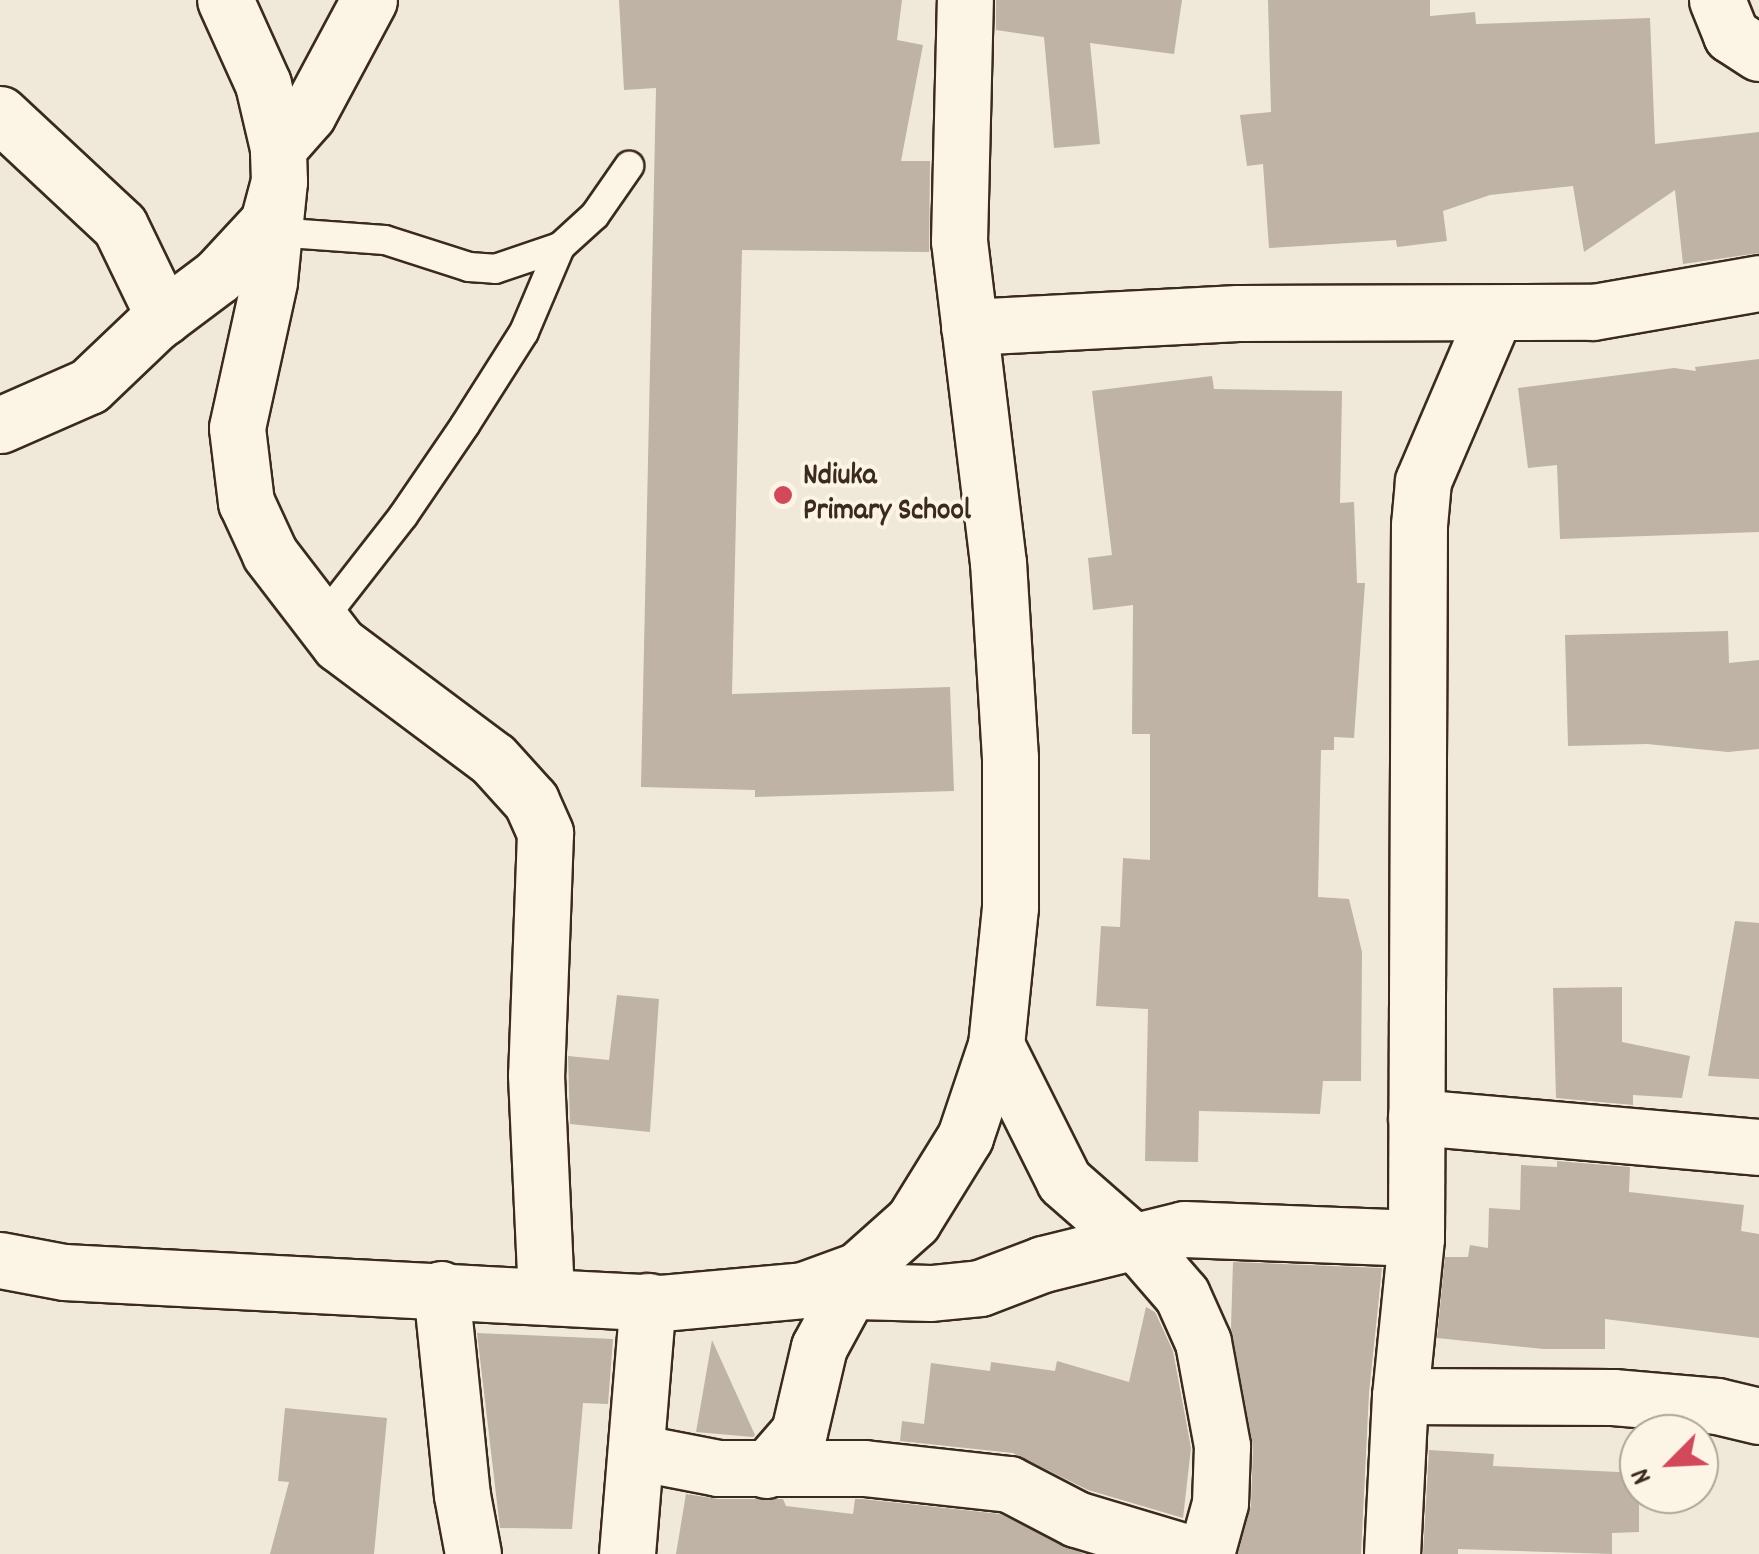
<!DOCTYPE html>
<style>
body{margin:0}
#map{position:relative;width:1759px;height:1554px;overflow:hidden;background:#f0e9d9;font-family:Dekko,sans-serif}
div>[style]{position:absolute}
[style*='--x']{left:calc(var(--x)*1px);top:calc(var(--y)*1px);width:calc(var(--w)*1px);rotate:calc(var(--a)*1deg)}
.building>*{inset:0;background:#beb3a4}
.roads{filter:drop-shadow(2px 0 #3b2a1e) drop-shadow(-2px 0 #3b2a1e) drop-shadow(0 2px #3b2a1e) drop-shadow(0 -2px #3b2a1e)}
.service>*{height:28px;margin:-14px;padding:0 14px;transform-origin:14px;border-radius:14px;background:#fcf5e5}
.minor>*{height:55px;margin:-27.5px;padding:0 27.5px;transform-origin:27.5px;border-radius:27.5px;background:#fcf5e5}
.dots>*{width:28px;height:28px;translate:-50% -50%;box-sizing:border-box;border:5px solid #fcf5e5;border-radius:50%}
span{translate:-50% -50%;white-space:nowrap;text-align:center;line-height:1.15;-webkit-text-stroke:8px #fcf5e5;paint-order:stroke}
.poi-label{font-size:30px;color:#3b2a1e;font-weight:700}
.left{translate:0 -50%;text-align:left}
.north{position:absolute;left:1619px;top:1414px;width:100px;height:100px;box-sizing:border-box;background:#fcf5e5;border:2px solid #afa495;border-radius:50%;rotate:246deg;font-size:28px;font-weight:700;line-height:40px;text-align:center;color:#3b2a1e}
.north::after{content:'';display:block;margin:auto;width:35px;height:45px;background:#d1495b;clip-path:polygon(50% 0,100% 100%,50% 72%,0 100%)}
</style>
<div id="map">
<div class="building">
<i style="clip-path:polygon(619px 0,902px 0,897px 40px,923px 45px,901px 161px,930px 161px,929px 252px,742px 250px,732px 694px,950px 687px,954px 791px,755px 797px,755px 790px,641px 787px,656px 88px,624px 90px)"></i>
<i style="clip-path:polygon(996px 0,1182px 0,1174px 54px,1090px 43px,1100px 144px,1054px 148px,1044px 37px,996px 30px)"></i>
<i style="clip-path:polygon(1268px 0,1430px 0,1430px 16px,1475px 12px,1476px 24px,1650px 18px,1655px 144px,1759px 132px,1759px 253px,1683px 264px,1675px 190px,1584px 252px,1573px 186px,1490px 195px,1443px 211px,1447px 241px,1397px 247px,1396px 240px,1269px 248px,1263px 164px,1247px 166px,1240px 115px,1271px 112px)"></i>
<i style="clip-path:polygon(1759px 359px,1759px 532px,1560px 539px,1557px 465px,1528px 468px,1518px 388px,1674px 368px,1696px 371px,1695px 367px)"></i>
<i style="clip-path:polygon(1212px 376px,1214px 389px,1342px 391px,1340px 503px,1354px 502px,1357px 583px,1365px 583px,1354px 738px,1334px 737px,1334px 750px,1321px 750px,1318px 897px,1349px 899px,1362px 952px,1361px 1081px,1323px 1081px,1320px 1114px,1199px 1111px,1198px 1162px,1145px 1161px,1148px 1009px,1096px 1006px,1101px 926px,1120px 927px,1123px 858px,1150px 860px,1150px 734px,1132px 734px,1133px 605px,1093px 610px,1088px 558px,1112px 555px,1092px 391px)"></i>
<i style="clip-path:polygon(1728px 631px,1729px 663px,1759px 660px,1759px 749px,1728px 752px,1647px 744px,1568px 746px,1565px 635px)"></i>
<i style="clip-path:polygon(1735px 921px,1759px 923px,1759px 1079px,1708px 1076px)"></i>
<i style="clip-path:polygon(1622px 987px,1622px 1042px,1690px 1056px,1682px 1098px,1633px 1095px,1633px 1105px,1556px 1098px,1553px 988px)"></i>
<i style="clip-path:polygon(617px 995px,659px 999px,650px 1132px,570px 1124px,568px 1056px,609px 1060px)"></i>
<i style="clip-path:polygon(1557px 1161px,1630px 1167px,1629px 1192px,1744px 1205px,1741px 1231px,1759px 1234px,1759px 1338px,1605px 1319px,1605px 1349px,1544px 1349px,1437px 1338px,1445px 1257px,1468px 1257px,1470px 1245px,1488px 1248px,1489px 1208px,1520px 1210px,1521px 1165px,1557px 1167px)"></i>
<i style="clip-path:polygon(1233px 1262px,1382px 1268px,1369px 1393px,1361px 1554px,1238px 1554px,1251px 1505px,1253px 1447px,1231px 1328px)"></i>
<i style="clip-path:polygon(1146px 1307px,1155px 1312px,1173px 1351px,1191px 1448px,1183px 1518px,1088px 1490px,1013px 1453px,900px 1441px,902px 1421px,924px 1424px,931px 1363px,990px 1371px,991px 1362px,1055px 1371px,1057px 1361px,1129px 1382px)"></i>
<i style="clip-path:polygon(477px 1333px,613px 1339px,608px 1404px,583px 1403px,572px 1529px,500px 1528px)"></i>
<i style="clip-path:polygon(712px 1340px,755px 1435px,753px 1437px,696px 1432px)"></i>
<i style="clip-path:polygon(285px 1408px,387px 1418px,374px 1554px,270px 1554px,289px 1482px,278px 1481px)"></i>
<i style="clip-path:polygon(1429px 1450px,1494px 1454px,1493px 1466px,1639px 1473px,1639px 1532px,1612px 1533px,1612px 1554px,1458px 1549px,1458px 1554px,1423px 1554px)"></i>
<i style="clip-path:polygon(686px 1494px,718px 1499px,783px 1499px,786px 1506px,853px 1514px,855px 1499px,862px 1499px,1000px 1514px,1084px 1554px,676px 1554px)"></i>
</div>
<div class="roads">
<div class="service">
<i style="--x:274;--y:232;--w:111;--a:4.1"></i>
<i style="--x:385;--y:240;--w:88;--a:17.8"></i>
<i style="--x:469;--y:267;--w:26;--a:4"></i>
<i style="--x:495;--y:269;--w:69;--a:-18.7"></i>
<i style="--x:560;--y:247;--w:47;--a:-42.4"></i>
<i style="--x:595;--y:215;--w:60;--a:-55.2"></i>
<i style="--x:321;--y:621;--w:133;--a:-52"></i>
<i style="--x:403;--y:516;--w:110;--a:-55.7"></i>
<i style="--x:465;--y:425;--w:110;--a:-57.6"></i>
<i style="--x:524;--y:332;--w:92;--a:-67"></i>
</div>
<div class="minor">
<i style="--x:1717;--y:0;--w:38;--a:68"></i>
<i style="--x:1731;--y:35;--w:33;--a:33"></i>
<i style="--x:0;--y:114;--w:164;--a:43"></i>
<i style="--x:120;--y:226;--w:101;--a:64.2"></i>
<i style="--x:278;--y:148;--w:45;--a:-48.6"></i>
<i style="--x:308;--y:114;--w:129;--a:-61.8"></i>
<i style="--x:279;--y:181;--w:101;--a:95.7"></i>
<i style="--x:269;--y:282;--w:149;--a:102.4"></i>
<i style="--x:237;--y:428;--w:75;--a:83.1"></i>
<i style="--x:246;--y:502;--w:57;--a:65.2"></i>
<i style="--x:270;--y:554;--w:113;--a:52.5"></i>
<i style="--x:339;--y:644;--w:192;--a:36.8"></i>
<i style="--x:493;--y:759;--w:57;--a:47.9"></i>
<i style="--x:531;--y:801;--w:35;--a:66"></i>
<i style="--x:545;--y:833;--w:242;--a:92.1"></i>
<i style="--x:536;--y:1075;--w:218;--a:87.4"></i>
<i style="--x:969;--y:327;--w:269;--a:-3"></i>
<i style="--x:1238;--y:313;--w:355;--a:-0.2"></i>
<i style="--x:1593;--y:312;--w:169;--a:-9.9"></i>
<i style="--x:0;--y:425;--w:97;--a:-23.7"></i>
<i style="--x:89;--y:386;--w:90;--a:-43.6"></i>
<i style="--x:154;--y:324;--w:80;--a:-36.9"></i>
<i style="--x:218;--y:276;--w:74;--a:-47.2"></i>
<i style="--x:268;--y:222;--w:42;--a:-75"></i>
<i style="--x:279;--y:181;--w:33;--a:-92"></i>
<i style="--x:278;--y:148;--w:66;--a:-103.2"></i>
<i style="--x:263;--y:84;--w:92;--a:-114.3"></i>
<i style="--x:996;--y:1045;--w:152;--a:63.4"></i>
<i style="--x:1064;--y:1181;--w:106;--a:41.2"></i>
<i style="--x:1144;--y:1251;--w:58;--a:49.2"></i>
<i style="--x:1182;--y:1295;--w:51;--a:65.9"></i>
<i style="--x:1203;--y:1342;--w:106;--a:79.6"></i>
<i style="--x:1222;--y:1446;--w:57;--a:92"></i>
<i style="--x:1220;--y:1503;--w:53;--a:105.4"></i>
<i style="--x:1416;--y:1117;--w:344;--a:5"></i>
<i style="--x:0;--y:1260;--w:65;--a:10.6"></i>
<i style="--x:64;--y:1272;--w:598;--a:2.97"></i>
<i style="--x:661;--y:1303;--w:143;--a:-5.2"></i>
<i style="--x:803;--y:1290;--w:59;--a:-20"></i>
<i style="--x:858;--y:1270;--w:74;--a:-41.7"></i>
<i style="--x:913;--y:1221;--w:99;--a:-58.2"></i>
<i style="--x:965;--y:1137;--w:97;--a:-71.4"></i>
<i style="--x:996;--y:1045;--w:139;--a:-84.2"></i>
<i style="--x:1010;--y:907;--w:149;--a:-90"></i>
<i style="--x:1010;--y:758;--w:195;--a:-93.5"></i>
<i style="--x:998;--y:563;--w:324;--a:-96.9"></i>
<i style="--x:959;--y:241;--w:241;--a:-88.6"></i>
<i style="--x:441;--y:1289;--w:207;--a:84.2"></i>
<i style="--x:462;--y:1495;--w:60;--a:79.4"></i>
<i style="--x:819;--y:1290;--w:112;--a:1.5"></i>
<i style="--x:931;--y:1293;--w:49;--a:-5.8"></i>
<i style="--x:980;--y:1288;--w:67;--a:-20.9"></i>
<i style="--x:1043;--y:1264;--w:145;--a:-13.9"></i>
<i style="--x:1184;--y:1229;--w:232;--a:2.2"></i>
<i style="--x:1400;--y:1396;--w:213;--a:0.3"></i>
<i style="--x:1613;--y:1397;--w:104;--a:4.9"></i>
<i style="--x:1717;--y:1406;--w:43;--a:13.4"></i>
<i style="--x:636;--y:1452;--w:84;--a:11"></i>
<i style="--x:718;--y:1468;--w:146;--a:0"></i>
<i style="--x:864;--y:1468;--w:146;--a:6.3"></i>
<i style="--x:1009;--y:1484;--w:76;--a:27.6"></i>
<i style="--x:1076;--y:1519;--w:122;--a:16.7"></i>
<i style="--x:766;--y:1470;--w:50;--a:-49"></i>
<i style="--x:799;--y:1432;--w:87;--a:-76.8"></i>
<i style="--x:819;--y:1347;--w:65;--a:-61.5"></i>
<i style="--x:627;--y:1554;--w:254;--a:-85.3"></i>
<i style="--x:1392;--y:1554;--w:158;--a:-87.1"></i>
<i style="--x:1400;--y:1396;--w:159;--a:-84.2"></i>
<i style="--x:1416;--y:1238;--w:713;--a:-89.76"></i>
<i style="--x:1419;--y:525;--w:44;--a:-84.8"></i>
<i style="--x:1423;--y:481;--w:183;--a:-66.8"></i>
</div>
</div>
<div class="dots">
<i style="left:783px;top:495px;background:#d1495b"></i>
</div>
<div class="poi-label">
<span class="left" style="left:803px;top:495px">Ndiuka<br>Primary School</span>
</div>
<div class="north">N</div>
</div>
